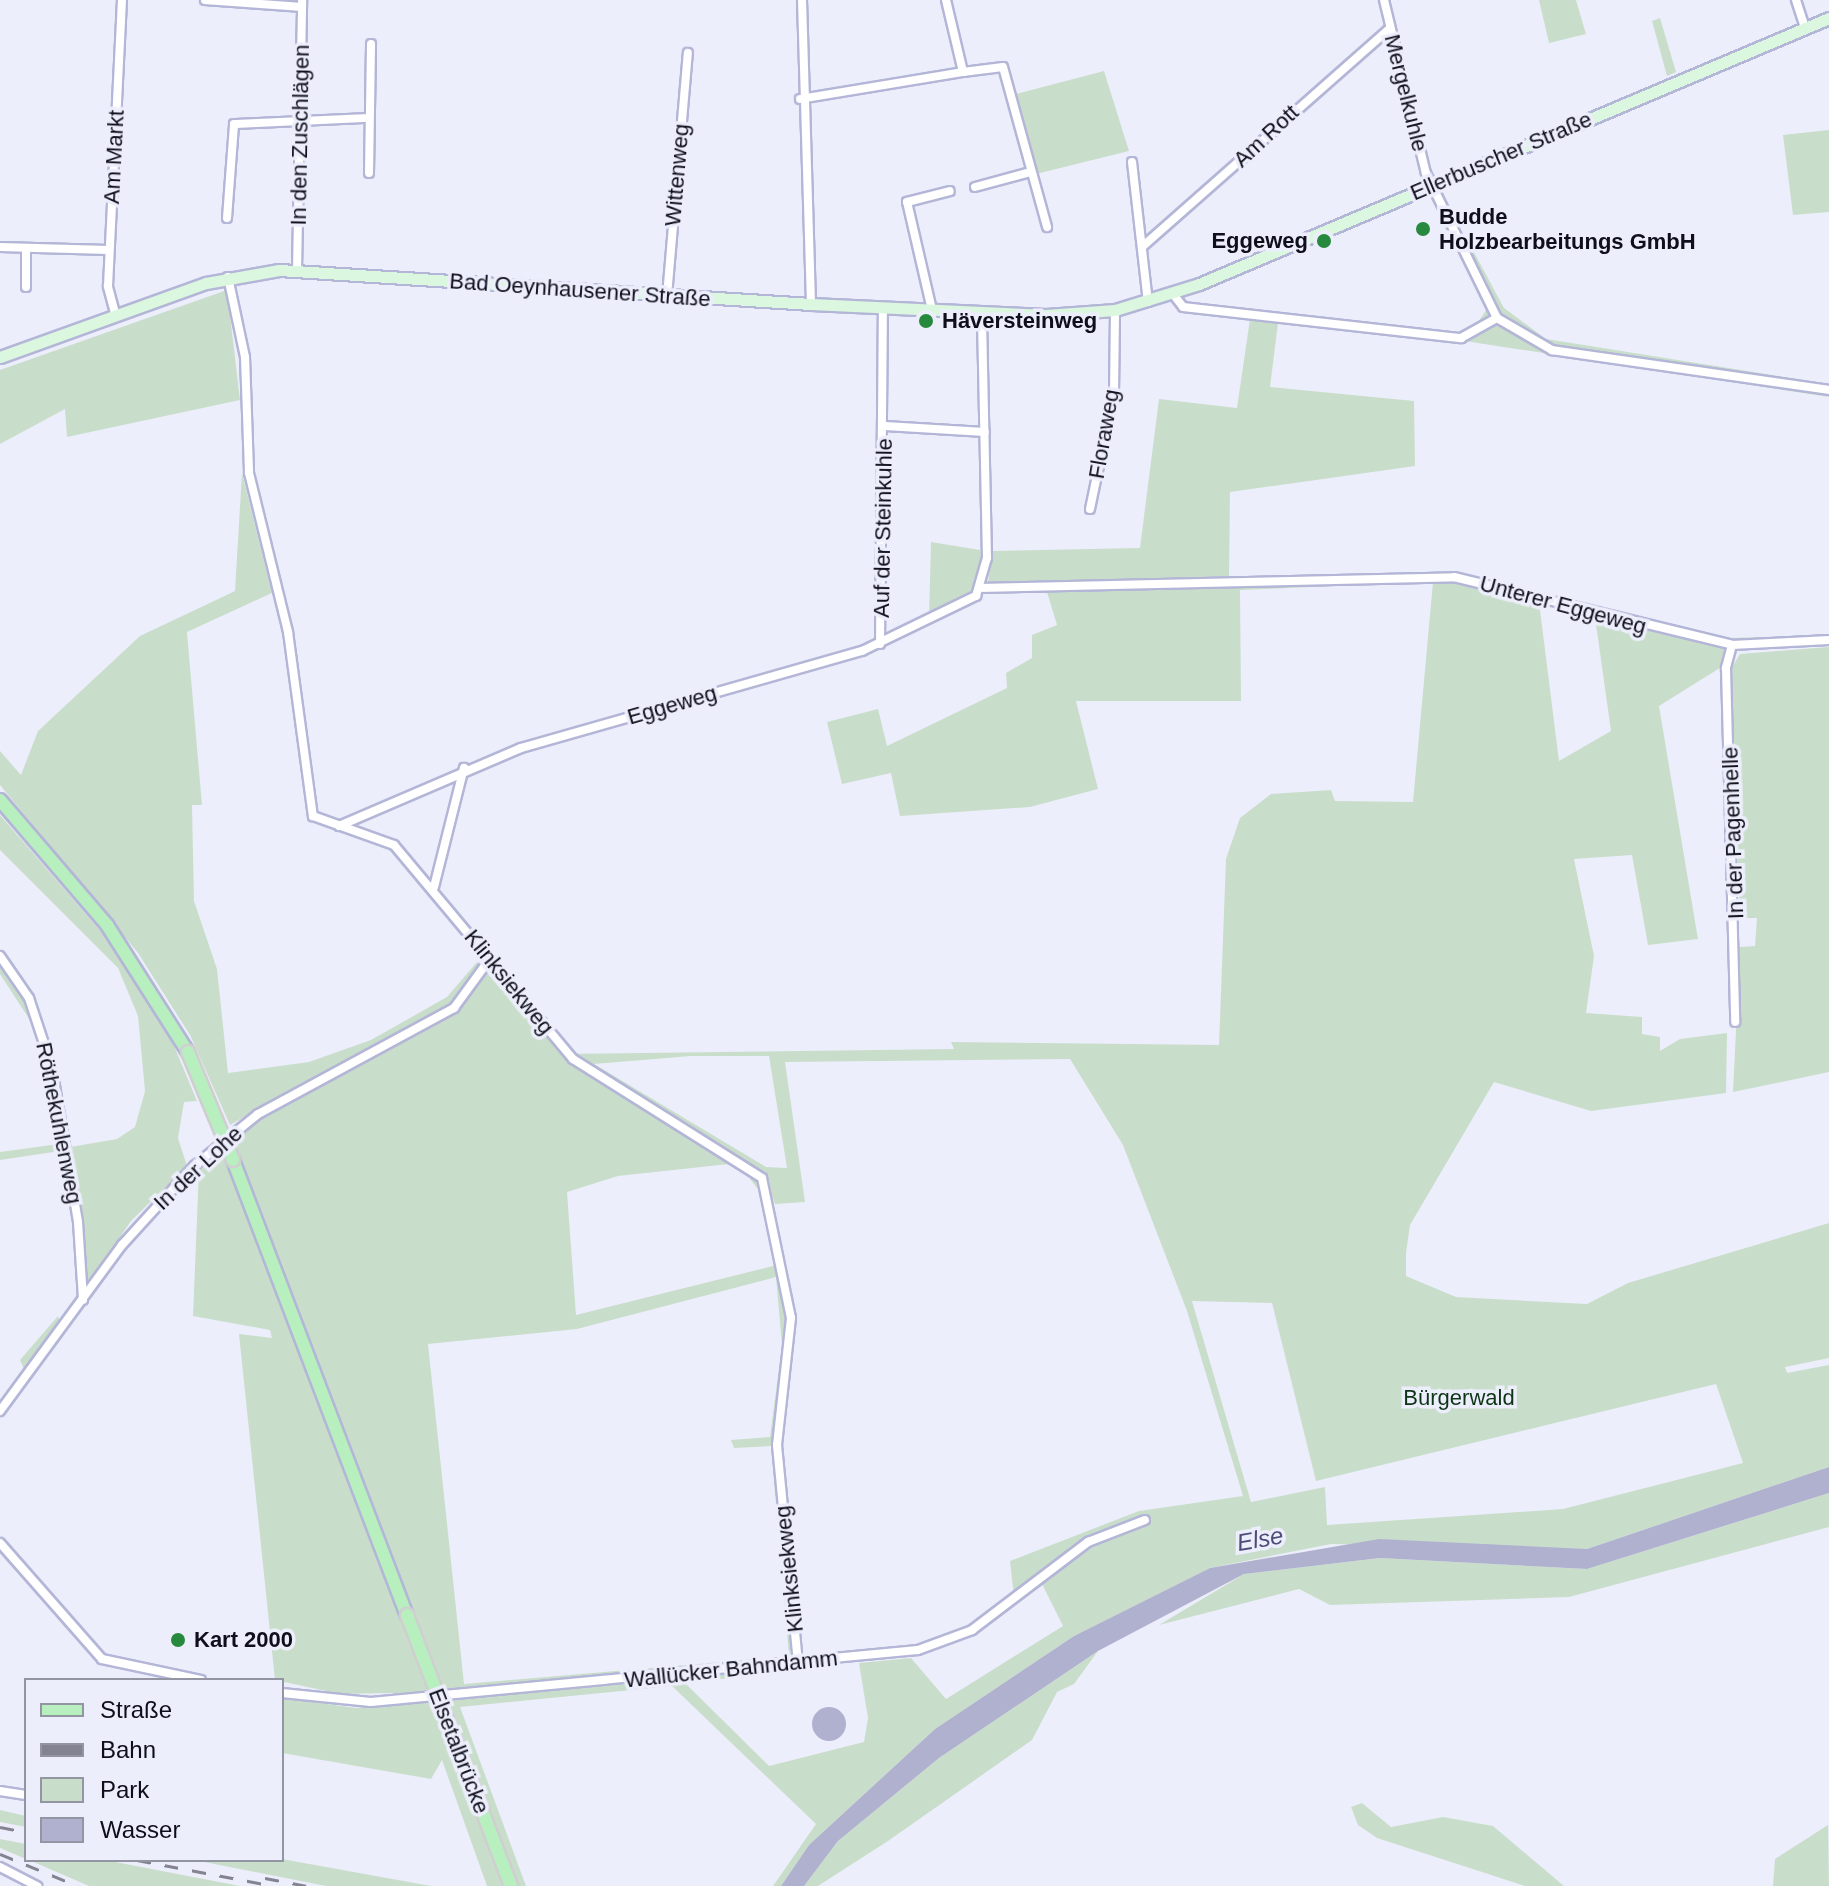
<!DOCTYPE html>
<meta charset="utf-8">
<style>
body{margin:0}
#map{position:relative;width:1829px;height:1886px;overflow:hidden;background:#edeefc;font-family:Helvetica,sans-serif}
div>[style]{position:absolute}
[style*='--x']{left:calc(var(--x)*1px);top:calc(var(--y)*1px);width:calc(var(--w)*1px);rotate:calc(var(--a)*1deg)}
.green>*{inset:0;background:#c9deca}
.water>*{inset:0;background:#b0b1cf}
.round{border-radius:50%}
.roads{filter:drop-shadow(2px 0 #b4b6d7) drop-shadow(-2px 0 #b4b6d7) drop-shadow(0 2px #b4b6d7) drop-shadow(0 -2px #b4b6d7)}
.minor>*{height:8px;margin:-4px;padding:0 4px;transform-origin:4px;border-radius:4px;background:#fff}
.secondary>*{height:11px;margin:-5.5px;padding:0 5.5px;transform-origin:5.5px;border-radius:5.5px;background:#dcf7df}
.primary>*{height:12px;margin:-6px;padding:0 6px;transform-origin:6px;border-radius:6px;background:#b8efbf}
.rail>*{height:3px;margin-top:-1.5px;transform-origin:0;background:repeating-linear-gradient(90deg,#838391 0 14px,transparent 0 28px)}
.bridges{filter:drop-shadow(2px 0 #cfcfd1) drop-shadow(-2px 0 #cfcfd1) drop-shadow(0 2px #cfcfd1) drop-shadow(0 -2px #cfcfd1)}
.primary-bridge>*{height:12px;margin:-6px;padding:0 6px;transform-origin:6px;border-radius:6px;background:#b8efbf}
.dots>*{width:22px;height:22px;translate:-50% -50%;box-sizing:border-box;border:4px solid #edeefc;border-radius:50%}
span{translate:-50% -50%;white-space:nowrap;text-align:center;line-height:1.15;-webkit-text-stroke:7px #edeefc;paint-order:stroke}
.street-label{font-size:22px;color:#0f0f1b}
.poi-label{font-size:22px;color:#0f0f1b;font-weight:700}
.left{translate:0 -50%;text-align:left}
.right{translate:-100% -50%;text-align:right}
.park-label{font-size:22px;color:#0d3515}
.water-label{font-size:24px;color:#4c4c78;font-style:italic}
.legend{position:absolute;left:24px;top:1678px;width:260px;height:184px;box-sizing:border-box;background:#edeefc;border:2px solid #9495a2;margin:0;padding:10px 14px;list-style:none;font-size:24px;color:#0f0f1b}
.legend li{display:flex;align-items:center;gap:16px;height:40px}
.legend b{width:40px;border:2px solid #9495a2}
</style>
<div id="map">
<div class="green">
<i style="clip-path:polygon(1539px 0,1576px 0,1586px 34px,1549px 43px)"></i>
<i style="clip-path:polygon(1660px 18px,1676px 72px,1667px 76px,1652px 21px)"></i>
<i style="clip-path:polygon(1104px 71px,1129px 151px,1036px 174px,1016px 94px)"></i>
<i style="clip-path:polygon(1829px 130px,1829px 212px,1793px 215px,1783px 135px)"></i>
<i style="clip-path:polygon(1469px 243px,1504px 308px,1546px 339px,1829px 384px,1829px 397px,1465px 341px,1487px 309px,1458px 248px)"></i>
<i style="clip-path:polygon(227px 290px,240px 400px,67px 437px,65px 409px,0 444px,0 370px)"></i>
<i style="clip-path:polygon(evenodd,1250px 319px,1278px 323px,1270px 387px,1414px 401px,1415px 466px,1230px 492px,1229px 580px,1461px 575px,1676px 630px,1729px 638px,1829px 635px,1829px 644px,1727px 649px,1723px 666px,1659px 706px,1698px 939px,1648px 945px,1632px 855px,1574px 859px,1594px 956px,1586px 1013px,1642px 1017px,1642px 1034px,1660px 1037px,1660px 1051px,1680px 1039px,1727px 1033px,1726px 1093px,1591px 1111px,1494px 1082px,1410px 1225px,1406px 1253px,1406px 1276px,1456px 1297px,1587px 1304px,1628px 1283px,1829px 1223px,1829px 1358px,1785px 1367px,1787px 1373px,1829px 1365px,1829px 1467px,1587px 1549px,1331px 1544px,1210px 1568px,1074px 1636px,935px 1729px,809px 1845px,781px 1886px,773px 1886px,816px 1824px,672px 1686px,460px 1707px,526px 1886px,487px 1886px,442px 1760px,431px 1779px,282px 1753px,284px 1698px,356px 1708px,397px 1703px,393px 1693px,340px 1694px,275px 1680px,239px 1334px,272px 1338px,270px 1330px,193px 1316px,199px 1169px,253px 1124px,249px 1114px,230px 1125px,190px 1035px,138px 953px,0 785px,0 751px,21px 775px,38px 731px,140px 636px,235px 591px,242px 473px,272px 593px,187px 632px,202px 805px,192px 805px,194px 901px,217px 969px,228px 1073px,309px 1062px,371px 1040px,447px 997px,477px 962px,562px 1054px,954px 1049px,951px 1042px,1219px 1045px,1226px 859px,1240px 818px,1271px 794px,1331px 790px,1335px 801px,1413px 802px,1433px 582px,1240px 590px,1241px 701px,1076px 701px,1098px 789px,1030px 807px,900px 816px,891px 773px,842px 784px,827px 722px,878px 709px,887px 746px,1007px 688px,1006px 673px,1032px 658px,1032px 635px,1057px 625px,1047px 592px,986px 594px,993px 551px,1140px 548px,1159px 399px,1237px 408px,1250px 319px,1539px 602px,1595px 617px,1611px 731px,1559px 761px,1539px 602px,1250px 319px,691px 1056px,769px 1056px,787px 1168px,766px 1167px,594px 1064px,691px 1056px,1250px 319px,1070px 1059px,1123px 1145px,1187px 1311px,1243px 1496px,1139px 1511px,1010px 1561px,1014px 1597px,1049px 1570px,1041px 1582px,1063px 1626px,946px 1699px,911px 1658px,859px 1663px,868px 1718px,864px 1742px,769px 1766px,685px 1683px,802px 1670px,779px 1445px,793px 1346px,785px 1263px,576px 1315px,567px 1192px,618px 1176px,738px 1163px,757px 1188px,769px 1187px,775px 1204px,805px 1202px,785px 1062px,1070px 1059px,1250px 319px,776px 1277px,782px 1345px,770px 1437px,731px 1440px,734px 1448px,771px 1446px,789px 1656px,464px 1684px,428px 1344px,577px 1329px,776px 1277px,1250px 319px,1192px 1301px,1272px 1303px,1316px 1481px,1716px 1384px,1743px 1463px,1563px 1509px,1327px 1525px,1325px 1487px,1251px 1502px,1192px 1301px)"></i>
<i style="clip-path:polygon(931px 542px,980px 550px,983px 559px,977px 591px,929px 617px)"></i>
<i style="clip-path:polygon(1829px 647px,1829px 1072px,1733px 1092px,1740px 947px,1755px 946px,1757px 918px,1740px 918px,1729px 672px,1740px 654px)"></i>
<i style="clip-path:polygon(0 815px,117px 950px,167px 1029px,197px 1101px,184px 1102px,178px 1138px,187px 1166px,131px 1221px,87px 1285px,70px 1147px,117px 1139px,135px 1127px,145px 1091px,138px 1016px,118px 968px,0 850px)"></i>
<i style="clip-path:polygon(0 966px,24px 1001px,35px 1028px,0 974px)"></i>
<i style="clip-path:polygon(59px 1144px,60px 1151px,0 1160px,0 1152px)"></i>
<i style="clip-path:polygon(58px 1316px,60px 1323px,25px 1371px,20px 1360px)"></i>
<i style="clip-path:polygon(1829px 1493px,1829px 1527px,1569px 1597px,1330px 1605px,1299px 1589px,1159px 1625px,1244px 1574px,1380px 1558px,1587px 1569px)"></i>
<i style="clip-path:polygon(1098px 1651px,1074px 1684px,1057px 1692px,1032px 1740px,888px 1841px,818px 1886px,804px 1886px,838px 1841px,939px 1758px)"></i>
<i style="clip-path:polygon(1362px 1803px,1391px 1827px,1443px 1817px,1493px 1826px,1564px 1886px,1525px 1886px,1377px 1838px,1358px 1825px,1351px 1807px)"></i>
<i style="clip-path:polygon(0 1810px,26px 1816px,26px 1827px,0 1822px)"></i>
<i style="clip-path:polygon(1828px 1825px,1829px 1886px,1773px 1886px,1775px 1859px)"></i>
<i style="clip-path:polygon(0 1839px,26px 1844px,26px 1859px,0 1848px)"></i>
<i style="clip-path:polygon(282px 1859px,431px 1886px,326px 1886px,194px 1860px)"></i>
<i style="clip-path:polygon(29px 1860px,105px 1860px,240px 1886px,89px 1886px)"></i>
</div>
<div class="water">
<i style="clip-path:polygon(1829px 1467px,1829px 1493px,1587px 1569px,1380px 1558px,1244px 1574px,1098px 1651px,939px 1758px,838px 1841px,804px 1886px,781px 1886px,809px 1845px,935px 1729px,1074px 1636px,1210px 1568px,1379px 1539px,1587px 1549px)"></i>
<i class="round" style="left:812px;top:1707px;width:34px;height:34px"></i>
</div>
<div class="roads">
<div class="minor">
<i style="--x:205;--y:0;--w:97;--a:4.1"></i>
<i style="--x:802;--y:0;--w:304;--a:88.3"></i>
<i style="--x:946;--y:0;--w:74;--a:76.7"></i>
<i style="--x:963;--y:72;--w:40;--a:-7.1"></i>
<i style="--x:1003;--y:67;--w:166;--a:74.6"></i>
<i style="--x:1384;--y:0;--w:178;--a:76.4"></i>
<i style="--x:1426;--y:173;--w:161;--a:63.9"></i>
<i style="--x:1497;--y:318;--w:64;--a:30.2"></i>
<i style="--x:1552;--y:350;--w:280;--a:8.2"></i>
<i style="--x:1796;--y:0;--w:29;--a:72"></i>
<i style="--x:800;--y:99;--w:165;--a:-9.4"></i>
<i style="--x:1132;--y:162;--w:141;--a:83.5"></i>
<i style="--x:369;--y:173;--w:129;--a:-89.1"></i>
<i style="--x:975;--y:187;--w:58;--a:-15"></i>
<i style="--x:227;--y:218;--w:94;--a:-85.7"></i>
<i style="--x:234;--y:124;--w:131;--a:-2.6"></i>
<i style="--x:1143;--y:246;--w:329;--a:-41.4"></i>
<i style="--x:0;--y:247;--w:109;--a:1.6"></i>
<i style="--x:297;--y:270;--w:270;--a:-88.9"></i>
<i style="--x:228;--y:277;--w:82;--a:78"></i>
<i style="--x:245;--y:357;--w:116;--a:88"></i>
<i style="--x:249;--y:473;--w:164;--a:76.2"></i>
<i style="--x:288;--y:632;--w:186;--a:82.3"></i>
<i style="--x:313;--y:816;--w:86;--a:19.7"></i>
<i style="--x:394;--y:845;--w:279;--a:50.1"></i>
<i style="--x:573;--y:1059;--w:223;--a:32.2"></i>
<i style="--x:762;--y:1178;--w:143;--a:78.3"></i>
<i style="--x:791;--y:1318;--w:128;--a:96.3"></i>
<i style="--x:777;--y:1445;--w:219;--a:84.5"></i>
<i style="--x:26;--y:287;--w:39;--a:-90"></i>
<i style="--x:1173;--y:294;--w:16;--a:52"></i>
<i style="--x:1183;--y:307;--w:280;--a:6.4"></i>
<i style="--x:1461;--y:338;--w:41;--a:-29.1"></i>
<i style="--x:667;--y:296;--w:244;--a:-85.1"></i>
<i style="--x:932;--y:310;--w:111;--a:-103"></i>
<i style="--x:907;--y:202;--w:44;--a:-14.3"></i>
<i style="--x:115;--y:313;--w:28;--a:-105"></i>
<i style="--x:108;--y:286;--w:286;--a:-87.2"></i>
<i style="--x:885;--y:426;--w:100;--a:3.4"></i>
<i style="--x:1090;--y:509;--w:117;--a:-78.2"></i>
<i style="--x:1114;--y:394;--w:84;--a:-89.3"></i>
<i style="--x:983;--y:588;--w:471;--a:-1.3"></i>
<i style="--x:1454;--y:577;--w:286;--a:13.7"></i>
<i style="--x:1732;--y:645;--w:97;--a:-3"></i>
<i style="--x:880;--y:644;--w:336;--a:-89.5"></i>
<i style="--x:1732;--y:645;--w:24;--a:105"></i>
<i style="--x:1726;--y:668;--w:354;--a:88.5"></i>
<i style="--x:339;--y:826;--w:198;--a:-23.2"></i>
<i style="--x:521;--y:748;--w:355;--a:-15.9"></i>
<i style="--x:862;--y:651;--w:127;--a:-25.8"></i>
<i style="--x:976;--y:596;--w:40;--a:-74"></i>
<i style="--x:987;--y:558;--w:246;--a:-91.2"></i>
<i style="--x:434;--y:887;--w:123;--a:-75.9"></i>
<i style="--x:0;--y:956;--w:51;--a:55.4"></i>
<i style="--x:29;--y:998;--w:74;--a:71.8"></i>
<i style="--x:52;--y:1068;--w:156;--a:80.4"></i>
<i style="--x:78;--y:1222;--w:78;--a:86.3"></i>
<i style="--x:0;--y:1411;--w:206;--a:-53.7"></i>
<i style="--x:122;--y:1245;--w:107;--a:-47.7"></i>
<i style="--x:194;--y:1166;--w:82;--a:-39.1"></i>
<i style="--x:258;--y:1114;--w:223;--a:-28.4"></i>
<i style="--x:454;--y:1008;--w:59;--a:-53.9"></i>
<i style="--x:0;--y:1543;--w:154;--a:48.7"></i>
<i style="--x:102;--y:1659;--w:101;--a:12"></i>
<i style="--x:282;--y:1693;--w:89;--a:5.8"></i>
<i style="--x:371;--y:1702;--w:549;--a:-5.43"></i>
<i style="--x:918;--y:1650;--w:58;--a:-20.3"></i>
<i style="--x:972;--y:1630;--w:146;--a:-37.2"></i>
<i style="--x:1088;--y:1542;--w:61;--a:-21.1"></i>
<i style="--x:0;--y:1791;--w:26;--a:9"></i>
<i style="--x:0;--y:1867;--w:42;--a:27.2"></i>
</div>
<div class="secondary">
<i style="--x:0;--y:357;--w:219;--a:-19.8"></i>
<i style="--x:206;--y:283;--w:74;--a:-10.1"></i>
<i style="--x:279;--y:270;--w:533;--a:3.66"></i>
<i style="--x:811;--y:304;--w:235;--a:2.7"></i>
<i style="--x:1046;--y:315;--w:69;--a:-4.1"></i>
<i style="--x:1115;--y:310;--w:88;--a:-17.2"></i>
<i style="--x:1199;--y:284;--w:684;--a:-22.89"></i>
</div>
<div class="primary">
<i style="--x:0;--y:800;--w:165;--a:49.4"></i>
<i style="--x:107;--y:925;--w:151;--a:57.5"></i>
<i style="--x:233;--y:1160;--w:487;--a:69.1"></i>
</div>
</div>
<div class="rail">
<i style="--x:0;--y:1827;--w:26;--a:11"></i>
<i style="--x:0;--y:1854;--w:84;--a:22.3"></i>
<i style="--x:137;--y:1860;--w:140;--a:10.7"></i>
<i style="--x:265;--y:1878;--w:43;--a:10.8"></i>
</div>
<div class="bridges">
<div class="primary-bridge">
<i style="--x:188;--y:1052;--w:117;--a:67.4"></i>
<i style="--x:407;--y:1615;--w:290;--a:69"></i>
</div>
</div>
<div class="dots">
<i style="left:1423px;top:229px;background:#27893d"></i>
<i style="left:1324px;top:241px;background:#27893d"></i>
<i style="left:926px;top:321px;background:#27893d"></i>
<i style="left:178px;top:1640px;background:#27893d"></i>
</div>
<div class="street-label">
<span style="left:1406px;top:93px;rotate:76deg">Mergelkuhle</span>
<span style="left:300px;top:135px;rotate:-89deg">In den Zuschlägen</span>
<span style="left:1266px;top:136px;rotate:-43deg">Am Rott</span>
<span style="left:1501px;top:156px;rotate:-23deg">Ellerbuscher Straße</span>
<span style="left:114px;top:157px;rotate:-87deg">Am Markt</span>
<span style="left:677px;top:175px;rotate:-85deg">Wittenweg</span>
<span style="left:580px;top:290px;rotate:4deg">Bad Oeynhausener Straße</span>
<span style="left:1104px;top:434px;rotate:-80deg">Floraweg</span>
<span style="left:883px;top:528px;rotate:-89deg">Auf der Steinkuhle</span>
<span style="left:1563px;top:605px;rotate:15deg">Unterer Eggeweg</span>
<span style="left:672px;top:705px;rotate:-16deg">Eggeweg</span>
<span style="left:1733px;top:833px;rotate:-92deg">In der Pagenhelle</span>
<span style="left:509px;top:982px;rotate:51deg">Klinksiekweg</span>
<span style="left:59px;top:1123px;rotate:79deg">Röthekuhlenweg</span>
<span style="left:198px;top:1168px;rotate:-43deg">In der Lohe</span>
<span style="left:789px;top:1569px;rotate:-96deg">Klinksiekweg</span>
<span style="left:731px;top:1669px;rotate:-6deg">Wallücker Bahndamm</span>
<span style="left:459px;top:1751px;rotate:69deg">Elsetalbrücke</span>
</div>
<div class="poi-label">
<span class="left" style="left:1439px;top:229px">Budde<br>Holzbearbeitungs GmbH</span>
<span class="right" style="left:1308px;top:241px">Eggeweg</span>
<span class="left" style="left:942px;top:321px">Häversteinweg</span>
<span class="left" style="left:194px;top:1640px">Kart 2000</span>
</div>
<div class="park-label">
<span style="left:1459px;top:1398px">Bürgerwald</span>
</div>
<div class="water-label">
<span style="left:1260px;top:1539px;rotate:-10deg">Else</span>
</div>
<ul class="legend">
<li><b style="height:10px;background:#b8efbf"></b>Straße</li>
<li><b style="height:10px;background:#838391"></b>Bahn</li>
<li><b style="height:22px;background:#c9deca"></b>Park</li>
<li><b style="height:22px;background:#b0b1cf"></b>Wasser</li>
</ul>
</div>
